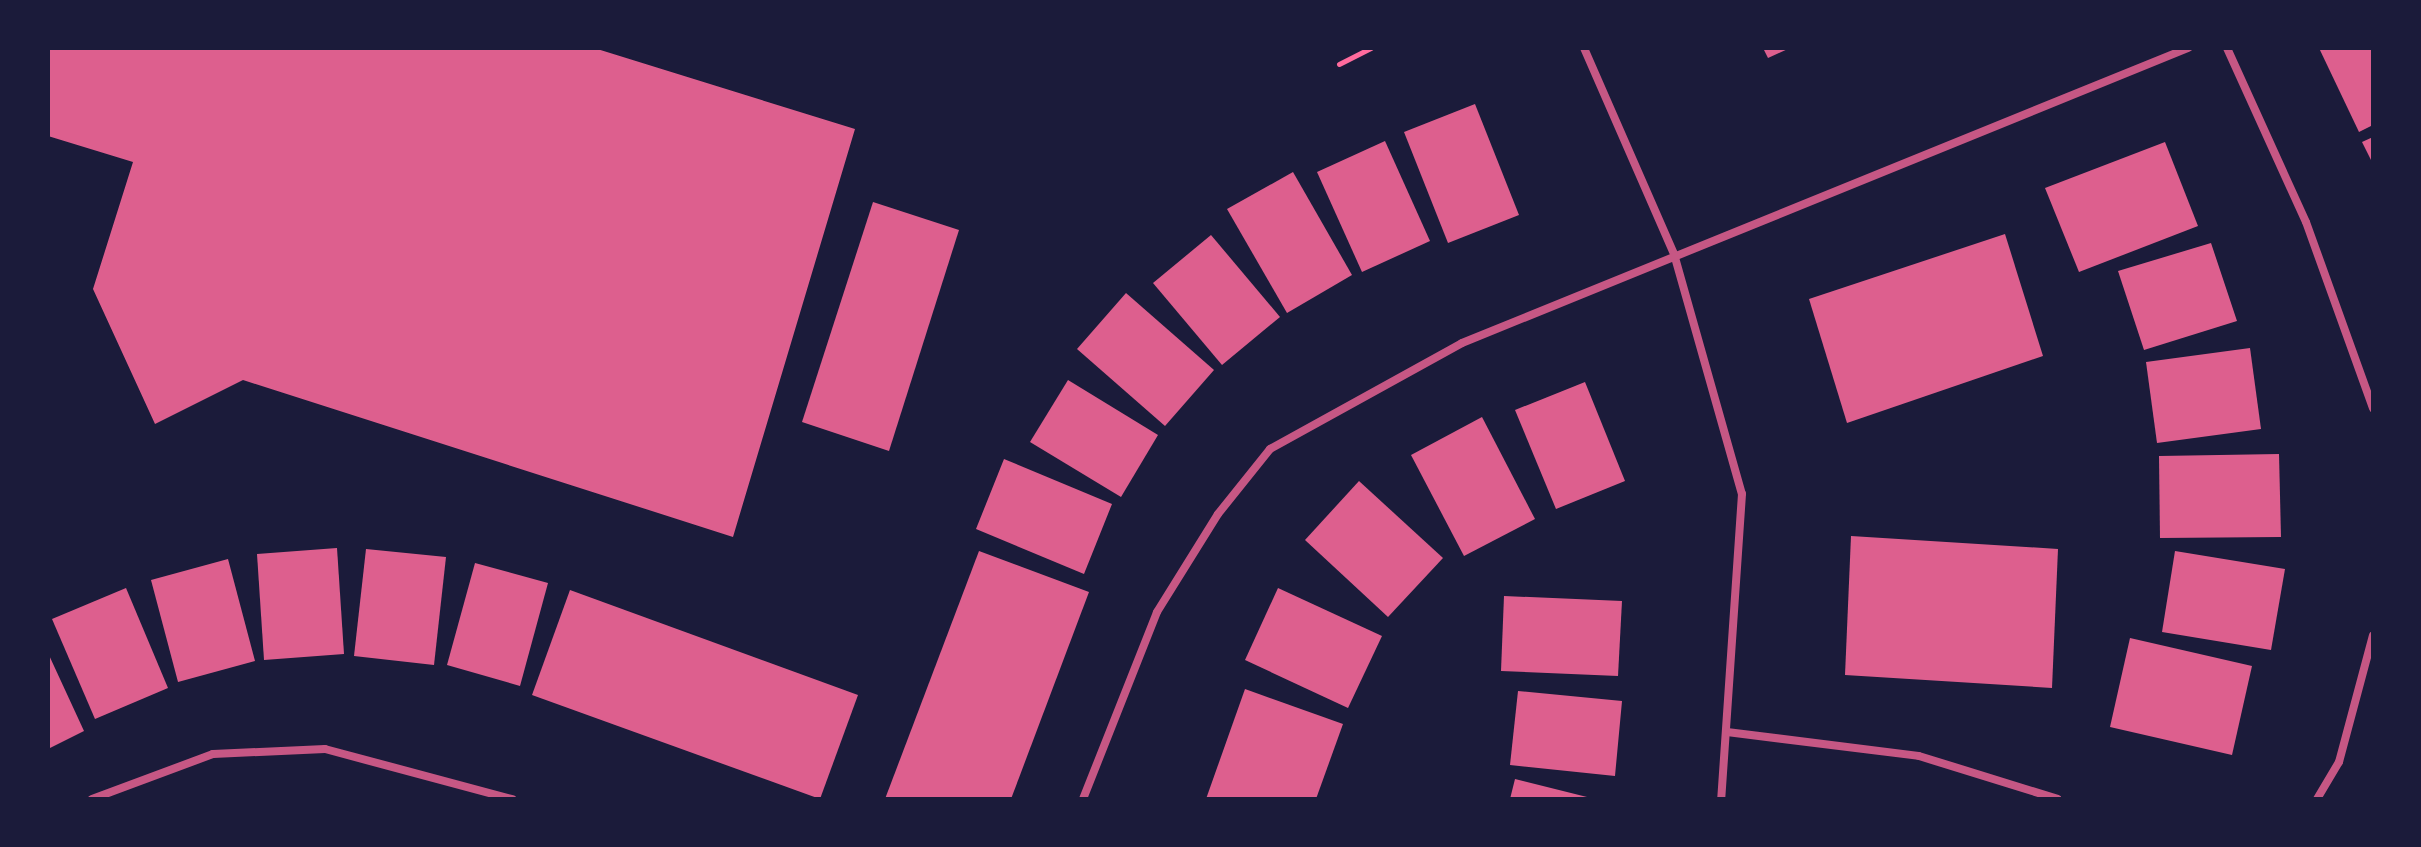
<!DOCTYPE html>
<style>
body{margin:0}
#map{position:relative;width:2421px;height:847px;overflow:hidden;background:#1b1b3a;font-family:"Fira Sans Condensed",sans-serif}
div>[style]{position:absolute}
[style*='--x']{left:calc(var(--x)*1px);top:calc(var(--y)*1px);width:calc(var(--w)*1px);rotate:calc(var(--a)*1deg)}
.building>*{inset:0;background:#dd5f8e}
.path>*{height:5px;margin:-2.5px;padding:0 2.5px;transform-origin:2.5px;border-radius:2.5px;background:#ff6b9d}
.minor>*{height:8px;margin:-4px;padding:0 4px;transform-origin:4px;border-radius:4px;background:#c65784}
span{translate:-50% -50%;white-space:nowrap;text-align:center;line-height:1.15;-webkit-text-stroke:8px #1b1b3a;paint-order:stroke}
.frame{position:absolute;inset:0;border:50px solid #1b1b3a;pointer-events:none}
</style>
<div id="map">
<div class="building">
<i style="clip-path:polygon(48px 48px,594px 48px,855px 129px,733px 537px,243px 380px,155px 424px,93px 289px,133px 162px,48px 136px)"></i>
<i style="clip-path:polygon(1763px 48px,1790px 48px,1768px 58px)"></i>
<i style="clip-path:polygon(2319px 48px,2373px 48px,2373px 125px,2359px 132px)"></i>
<i style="clip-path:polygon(1475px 104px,1519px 215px,1448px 243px,1404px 132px)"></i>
<i style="clip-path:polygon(2373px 137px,2373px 164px,2362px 142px)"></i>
<i style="clip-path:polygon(1385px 141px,1430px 241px,1362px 272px,1317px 172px)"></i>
<i style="clip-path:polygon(2165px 142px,2198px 226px,2079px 272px,2045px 188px)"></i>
<i style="clip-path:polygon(1293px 172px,1352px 275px,1287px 313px,1227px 209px)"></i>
<i style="clip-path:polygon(873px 202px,959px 230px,889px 451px,802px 422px)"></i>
<i style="clip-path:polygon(2005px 234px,2043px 356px,1847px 423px,1809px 299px)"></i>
<i style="clip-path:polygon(1211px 235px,1280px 317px,1222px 365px,1153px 283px)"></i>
<i style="clip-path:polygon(2211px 243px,2237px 321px,2144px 350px,2118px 271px)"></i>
<i style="clip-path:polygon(1126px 293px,1214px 370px,1165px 426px,1077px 349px)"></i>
<i style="clip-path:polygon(2250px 348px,2261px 429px,2157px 443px,2146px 362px)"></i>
<i style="clip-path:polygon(1068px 380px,1158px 435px,1121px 497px,1030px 442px)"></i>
<i style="clip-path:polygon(1585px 382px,1625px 481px,1556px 509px,1515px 410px)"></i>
<i style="clip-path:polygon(1482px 417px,1535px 519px,1464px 556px,1411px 455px)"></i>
<i style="clip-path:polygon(2279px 454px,2281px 537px,2160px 538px,2159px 456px)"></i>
<i style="clip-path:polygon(1004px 459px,1112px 504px,1084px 574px,976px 529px)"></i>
<i style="clip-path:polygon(1359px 481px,1443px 558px,1388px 617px,1305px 540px)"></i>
<i style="clip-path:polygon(1851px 536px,2058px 549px,2052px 688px,1845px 675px)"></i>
<i style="clip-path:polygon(337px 548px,344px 654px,264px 660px,257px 554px)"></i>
<i style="clip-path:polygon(366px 549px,446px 557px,434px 665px,354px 656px)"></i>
<i style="clip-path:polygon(979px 551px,1089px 592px,1011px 799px,885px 799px)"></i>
<i style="clip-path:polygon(2175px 551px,2285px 569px,2271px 650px,2162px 632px)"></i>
<i style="clip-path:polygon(228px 559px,255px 661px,178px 682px,151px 580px)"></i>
<i style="clip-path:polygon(475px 563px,548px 583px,520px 686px,447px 665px)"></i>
<i style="clip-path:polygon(126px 588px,168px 688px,95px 719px,52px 619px)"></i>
<i style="clip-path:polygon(1278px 588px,1382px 636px,1348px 708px,1245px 660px)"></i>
<i style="clip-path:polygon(570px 590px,858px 695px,820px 799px,532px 695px)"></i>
<i style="clip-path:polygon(1504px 596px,1622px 601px,1618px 676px,1501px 671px)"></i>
<i style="clip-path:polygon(2130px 638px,2252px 666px,2232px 755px,2110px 727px)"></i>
<i style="clip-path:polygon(48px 653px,84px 731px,48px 749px)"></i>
<i style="clip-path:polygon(1245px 689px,1343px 724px,1316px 799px,1206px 799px)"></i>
<i style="clip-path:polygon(1518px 691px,1622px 701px,1615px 776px,1510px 765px)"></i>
<i style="clip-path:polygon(1515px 779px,1591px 798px,1591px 799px,1510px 799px)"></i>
</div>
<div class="path">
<i style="--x:1339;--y:64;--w:36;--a:-27"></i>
</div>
<div class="minor">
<i style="--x:1584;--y:48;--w:225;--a:66.4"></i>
<i style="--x:1674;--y:254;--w:249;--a:74.2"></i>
<i style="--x:1742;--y:494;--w:306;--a:93.9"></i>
<i style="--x:2227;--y:48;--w:191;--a:65.6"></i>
<i style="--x:2306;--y:222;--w:198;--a:70.2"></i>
<i style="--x:1727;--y:732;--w:193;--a:7.1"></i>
<i style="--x:1919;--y:756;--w:145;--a:17.2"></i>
<i style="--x:92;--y:799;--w:129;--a:-20.4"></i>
<i style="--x:213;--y:754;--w:112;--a:-2.6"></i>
<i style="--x:325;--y:749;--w:194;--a:15"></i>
<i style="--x:1083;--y:799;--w:201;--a:-68.4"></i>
<i style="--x:1157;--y:612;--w:115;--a:-58.1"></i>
<i style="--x:1218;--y:514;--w:83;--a:-51.3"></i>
<i style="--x:1270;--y:449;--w:219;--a:-28.9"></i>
<i style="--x:1462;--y:343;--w:784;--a:-22.11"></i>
<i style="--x:2317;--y:799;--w:43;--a:-59.3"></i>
<i style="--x:2339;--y:762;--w:131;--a:-75"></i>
</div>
<div class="frame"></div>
</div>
